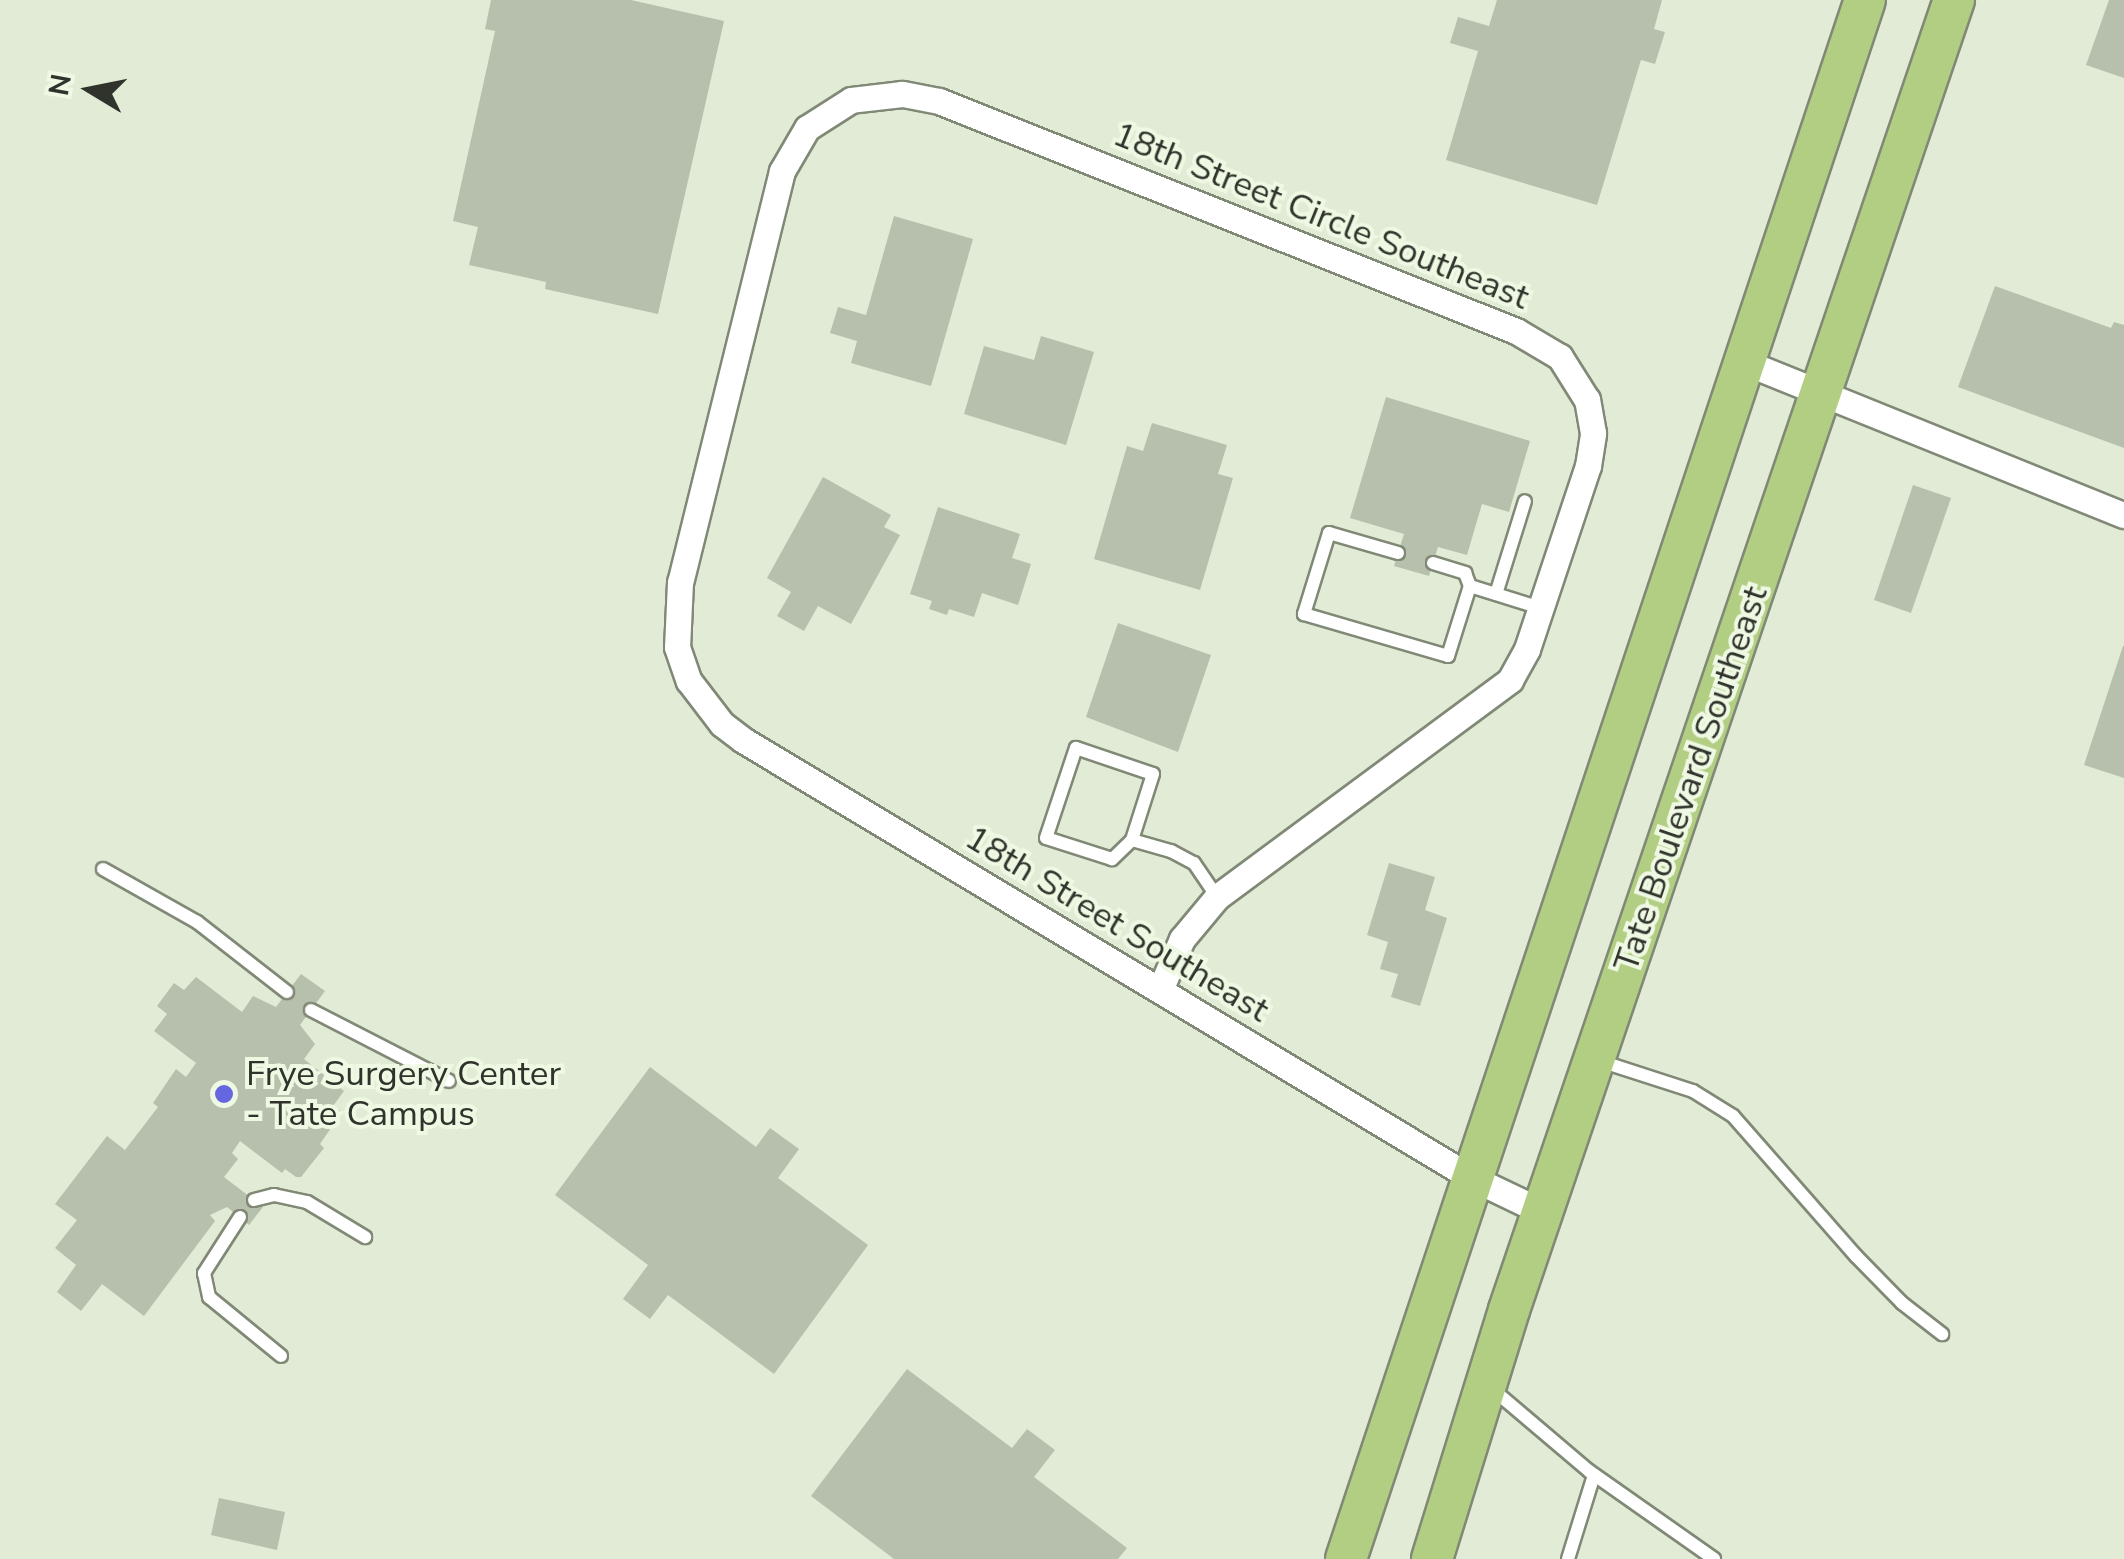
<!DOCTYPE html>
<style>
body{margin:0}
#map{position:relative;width:2124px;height:1559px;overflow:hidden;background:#e1ebd6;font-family:"Nunito Sans",sans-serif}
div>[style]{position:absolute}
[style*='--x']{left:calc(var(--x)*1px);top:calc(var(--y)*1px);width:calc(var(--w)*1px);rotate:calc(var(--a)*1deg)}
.building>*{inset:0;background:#b6c0ac}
.roads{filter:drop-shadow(2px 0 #808976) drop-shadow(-2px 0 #808976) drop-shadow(0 2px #808976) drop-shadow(0 -2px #808976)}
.service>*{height:12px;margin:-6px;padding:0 6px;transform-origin:6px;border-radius:6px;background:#fff}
.minor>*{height:25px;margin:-12.5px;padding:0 12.5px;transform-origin:12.5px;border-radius:12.5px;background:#fff}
.primary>*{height:40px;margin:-20px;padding:0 20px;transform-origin:20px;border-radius:20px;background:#b2ce83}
.dots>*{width:28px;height:28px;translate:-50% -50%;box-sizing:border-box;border:5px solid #eef8e3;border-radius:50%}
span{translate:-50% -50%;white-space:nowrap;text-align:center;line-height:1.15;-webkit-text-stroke:8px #eef8e3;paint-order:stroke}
.street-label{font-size:35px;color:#2f332b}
.poi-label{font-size:35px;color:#2f332b}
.left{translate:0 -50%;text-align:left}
.north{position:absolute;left:40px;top:40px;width:100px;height:100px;-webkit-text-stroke:8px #eef8e3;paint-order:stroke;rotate:280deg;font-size:28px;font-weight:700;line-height:40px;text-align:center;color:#2f332b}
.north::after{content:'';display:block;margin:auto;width:35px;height:45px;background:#2f332b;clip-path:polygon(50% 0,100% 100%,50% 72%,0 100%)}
</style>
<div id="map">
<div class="building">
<i style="clip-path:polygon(491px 0,631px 0,724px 21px,658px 314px,545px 289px,546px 282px,469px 265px,478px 227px,453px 221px,495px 31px,485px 29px)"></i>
<i style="clip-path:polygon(1497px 0,1662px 0,1654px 29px,1665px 32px,1655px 64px,1641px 60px,1597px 205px,1446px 160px,1478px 51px,1450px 43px,1458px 17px,1489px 26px)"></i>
<i style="clip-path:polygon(2109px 0,2124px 0,2124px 78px,2086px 65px)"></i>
<i style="clip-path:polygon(894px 216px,973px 239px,931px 386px,851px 363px,857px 341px,830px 333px,838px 307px,866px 315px)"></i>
<i style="clip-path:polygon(1995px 286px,2111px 328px,2114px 322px,2124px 325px,2124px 448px,1958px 387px)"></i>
<i style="clip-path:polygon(1041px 336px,1094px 352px,1066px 445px,964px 414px,984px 346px,1034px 360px)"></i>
<i style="clip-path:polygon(1386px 397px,1530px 441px,1509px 512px,1482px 504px,1467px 555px,1438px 547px,1429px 576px,1394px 566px,1404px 534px,1350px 518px)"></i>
<i style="clip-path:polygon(1152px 423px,1227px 445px,1218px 474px,1233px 478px,1200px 590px,1094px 559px,1127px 446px,1143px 451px)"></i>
<i style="clip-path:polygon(823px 477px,891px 515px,884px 527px,900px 535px,851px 624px,818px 606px,804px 631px,777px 616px,791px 592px,767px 578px)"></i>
<i style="clip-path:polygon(1913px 485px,1951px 498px,1911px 613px,1874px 600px)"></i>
<i style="clip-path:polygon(938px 507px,1020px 534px,1012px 558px,1031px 564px,1018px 605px,982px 593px,974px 617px,949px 609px,947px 615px,929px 609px,932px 601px,910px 594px)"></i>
<i style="clip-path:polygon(1118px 623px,1211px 655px,1178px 752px,1086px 717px)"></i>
<i style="clip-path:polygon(2123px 646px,2124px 646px,2124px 778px,2084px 765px)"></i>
<i style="clip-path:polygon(1389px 863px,1435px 877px,1425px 910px,1447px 918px,1420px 1006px,1391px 997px,1398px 974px,1380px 969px,1388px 942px,1367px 935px)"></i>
<i style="clip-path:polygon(301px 974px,325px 991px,300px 1025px,315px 1044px,304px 1059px,344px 1091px,333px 1106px,342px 1112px,320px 1144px,324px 1148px,301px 1177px,296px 1177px,285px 1169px,282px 1173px,240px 1141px,232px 1153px,238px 1159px,224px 1177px,263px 1207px,249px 1225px,227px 1207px,210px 1215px,215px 1221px,144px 1316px,102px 1284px,81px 1311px,57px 1292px,76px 1265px,55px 1248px,77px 1220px,55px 1204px,107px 1136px,125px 1150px,158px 1107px,153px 1103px,176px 1069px,186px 1077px,196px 1063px,154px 1031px,167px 1014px,157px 1006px,174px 983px,184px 990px,196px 977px,242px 1012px,253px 996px,276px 1007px)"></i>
<i style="clip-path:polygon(650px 1067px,756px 1147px,770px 1128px,799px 1149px,778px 1178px,868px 1245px,774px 1374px,668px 1295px,650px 1319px,623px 1299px,648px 1265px,555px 1195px)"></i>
<i style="clip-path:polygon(907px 1369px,1012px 1448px,1027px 1429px,1055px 1450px,1034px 1477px,1127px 1548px,1118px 1559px,894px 1559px,811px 1496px)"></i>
<i style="clip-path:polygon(219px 1498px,285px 1512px,277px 1550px,211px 1535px)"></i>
</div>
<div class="roads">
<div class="service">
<i style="--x:1398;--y:553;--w:72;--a:-163.8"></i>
<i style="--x:1329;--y:533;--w:85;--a:107.2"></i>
<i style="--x:1304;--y:614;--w:150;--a:16.3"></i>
<i style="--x:1448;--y:656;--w:73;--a:-72.6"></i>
<i style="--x:1470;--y:586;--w:73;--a:17.4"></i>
<i style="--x:1433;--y:563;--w:34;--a:17"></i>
<i style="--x:1465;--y:573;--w:14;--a:69"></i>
<i style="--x:1496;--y:594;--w:97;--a:-72.7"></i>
<i style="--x:1076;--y:748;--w:81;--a:18.7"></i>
<i style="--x:1153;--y:774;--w:69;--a:107.7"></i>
<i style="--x:1132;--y:840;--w:28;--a:136"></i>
<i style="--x:1112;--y:859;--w:69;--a:-162.3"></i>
<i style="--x:1046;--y:838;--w:95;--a:-71.6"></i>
<i style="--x:1132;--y:840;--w:41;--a:15.8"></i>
<i style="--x:1171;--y:851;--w:26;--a:28"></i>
<i style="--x:1194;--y:863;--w:41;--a:55.9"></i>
<i style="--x:103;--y:869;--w:108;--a:29.4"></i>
<i style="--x:197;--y:922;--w:114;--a:37.9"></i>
<i style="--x:311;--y:1010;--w:155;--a:27.2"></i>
<i style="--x:1600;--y:1061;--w:98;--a:17.9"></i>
<i style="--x:1693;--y:1091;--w:47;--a:32"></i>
<i style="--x:1733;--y:1116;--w:186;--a:48.7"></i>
<i style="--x:1856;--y:1256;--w:66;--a:45.6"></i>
<i style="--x:1902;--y:1303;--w:51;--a:37.8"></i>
<i style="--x:254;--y:1200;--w:21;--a:-14"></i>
<i style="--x:274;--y:1195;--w:34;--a:12"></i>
<i style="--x:307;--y:1202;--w:68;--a:31.1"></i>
<i style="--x:240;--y:1217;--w:67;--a:122.7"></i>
<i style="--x:204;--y:1273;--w:25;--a:78"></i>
<i style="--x:209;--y:1297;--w:93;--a:39.3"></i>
<i style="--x:1490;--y:1387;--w:130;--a:40.3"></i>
<i style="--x:1589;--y:1471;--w:153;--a:35.1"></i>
<i style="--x:1568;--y:1559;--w:88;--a:-72.8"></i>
</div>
<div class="minor">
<i style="--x:1747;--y:363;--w:406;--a:22"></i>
<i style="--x:1160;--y:990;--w:56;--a:-66.7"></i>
<i style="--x:1182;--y:939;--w:55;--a:-50.2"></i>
<i style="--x:1217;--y:897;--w:365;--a:-36.5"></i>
<i style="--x:1510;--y:680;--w:35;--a:-61"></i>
<i style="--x:1527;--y:649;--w:193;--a:-71.6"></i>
<i style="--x:1588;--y:466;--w:33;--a:-81"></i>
<i style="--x:1593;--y:433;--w:34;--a:-100"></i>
<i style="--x:1587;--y:400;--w:51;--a:-122.1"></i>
<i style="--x:1560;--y:357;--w:51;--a:-149.4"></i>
<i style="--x:1516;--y:331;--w:621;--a:-158.27"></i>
<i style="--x:939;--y:101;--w:38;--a:-169"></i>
<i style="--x:902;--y:94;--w:51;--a:173.3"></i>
<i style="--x:851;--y:100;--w:52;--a:147.5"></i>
<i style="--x:807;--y:128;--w:50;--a:120.2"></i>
<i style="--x:782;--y:171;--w:423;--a:103.9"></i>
<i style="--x:680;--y:582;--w:65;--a:92.6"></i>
<i style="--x:677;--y:647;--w:36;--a:71"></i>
<i style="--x:689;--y:681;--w:54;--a:52.5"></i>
<i style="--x:722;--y:724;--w:26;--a:37"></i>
<i style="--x:743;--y:740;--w:850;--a:31"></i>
<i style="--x:1472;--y:1178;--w:79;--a:25.6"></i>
</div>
<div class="primary">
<i style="--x:1346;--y:1559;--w:1643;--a:-71.59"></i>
<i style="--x:1432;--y:1559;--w:261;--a:-72.8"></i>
<i style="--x:1509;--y:1310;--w:1384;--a:-71.24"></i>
</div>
</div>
<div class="dots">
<i style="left:224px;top:1094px;background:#6467e0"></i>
</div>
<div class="street-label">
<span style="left:1321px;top:216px;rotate:22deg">18th Street Circle Southeast</span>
<span style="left:1691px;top:779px;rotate:-71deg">Tate Boulevard Southeast</span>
<span style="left:1117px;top:924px;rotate:31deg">18th Street Southeast</span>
</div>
<div class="poi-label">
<span class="left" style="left:246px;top:1094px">Frye Surgery Center<br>- Tate Campus</span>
</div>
<div class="north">N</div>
</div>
